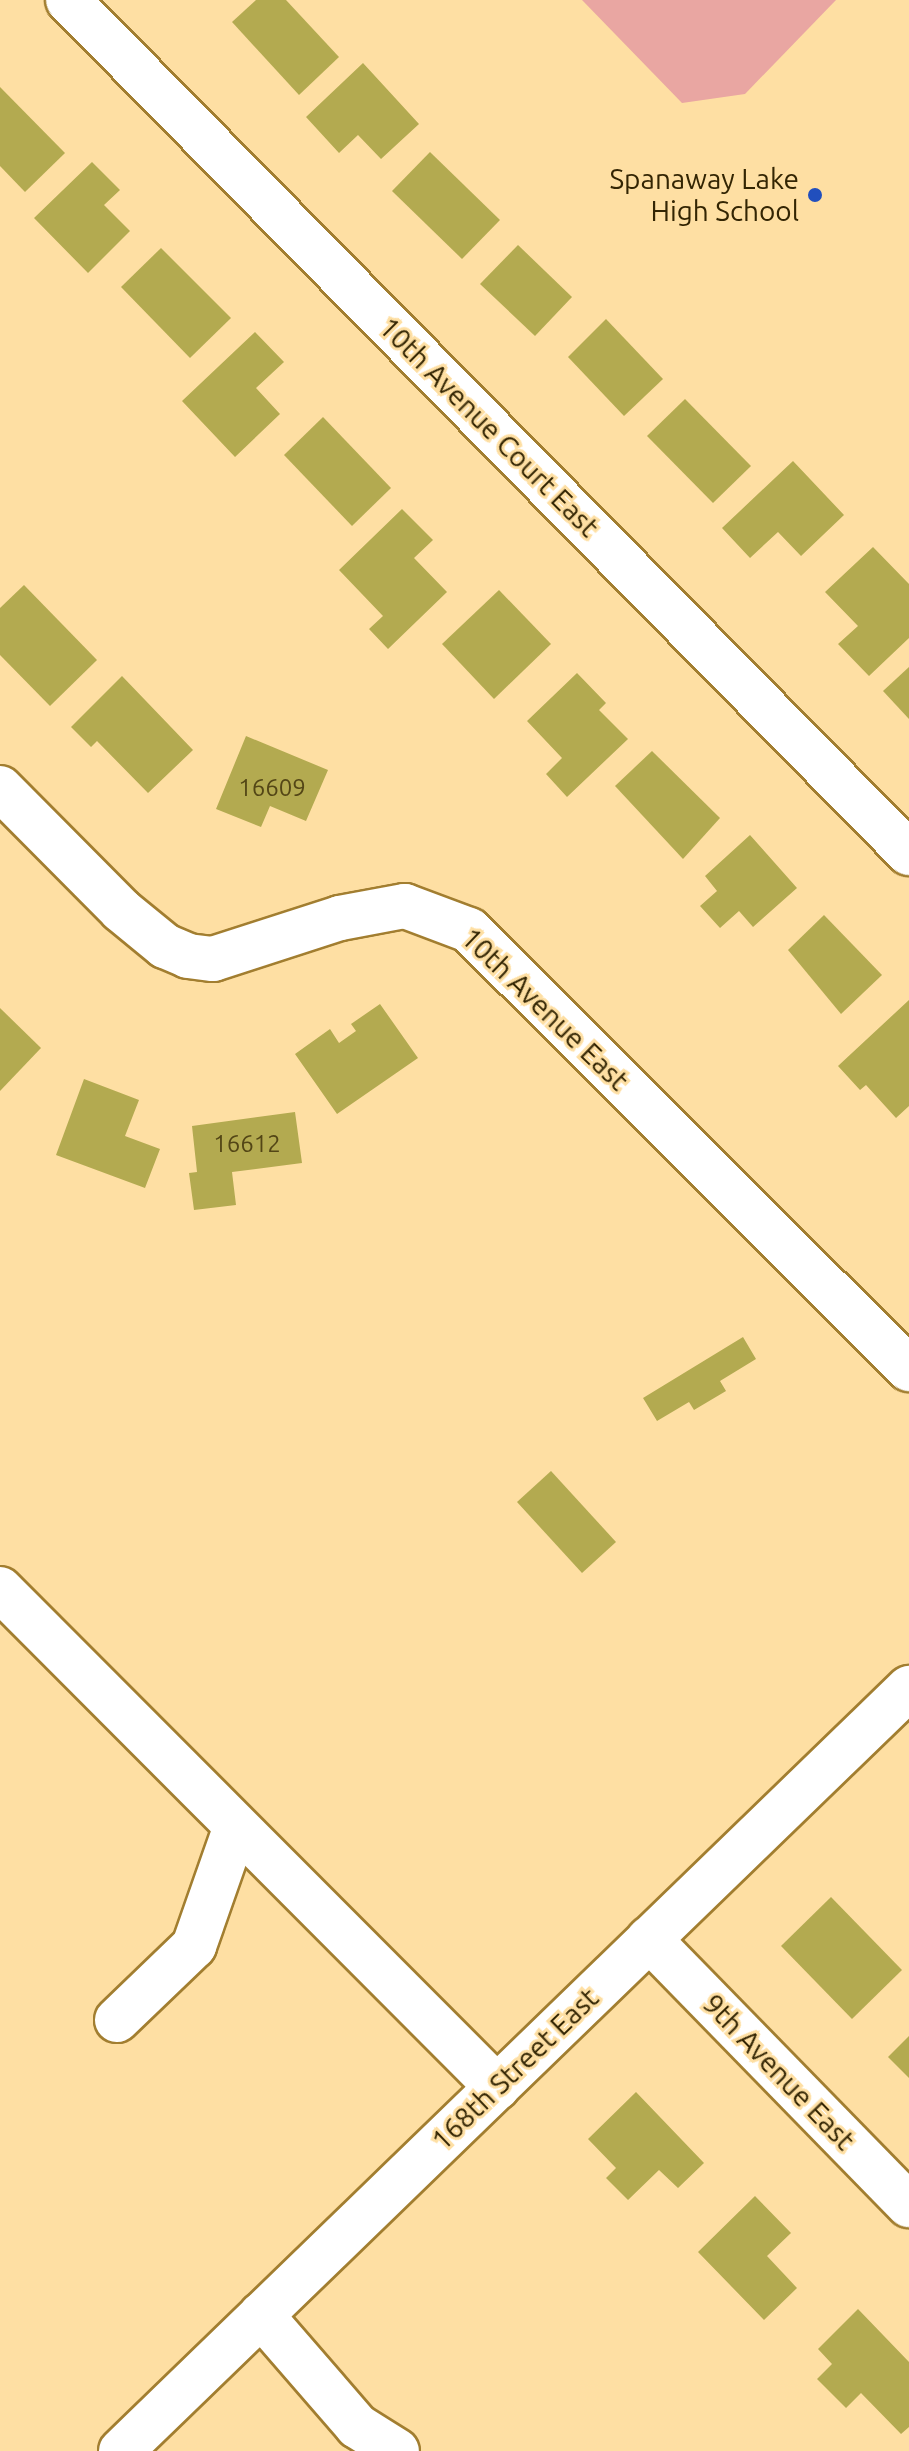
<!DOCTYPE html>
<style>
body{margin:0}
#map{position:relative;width:909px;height:2451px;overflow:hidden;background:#fedfa3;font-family:Ubuntu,sans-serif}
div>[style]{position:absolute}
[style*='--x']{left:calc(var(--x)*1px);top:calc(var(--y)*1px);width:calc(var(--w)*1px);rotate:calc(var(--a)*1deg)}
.green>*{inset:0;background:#e9a6a2}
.building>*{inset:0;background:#b3aa50}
.roads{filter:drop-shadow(2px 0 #a27e30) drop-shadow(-2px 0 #a27e30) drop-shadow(0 2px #a27e30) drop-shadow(0 -2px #a27e30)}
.minor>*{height:44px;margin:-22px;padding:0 22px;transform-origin:22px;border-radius:22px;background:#fff}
.dots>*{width:22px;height:22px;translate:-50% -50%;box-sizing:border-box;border:4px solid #fedfa3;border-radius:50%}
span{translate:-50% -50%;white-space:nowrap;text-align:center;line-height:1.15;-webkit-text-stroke:6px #fedfa3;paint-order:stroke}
.number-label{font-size:24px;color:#534616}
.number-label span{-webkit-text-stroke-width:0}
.poi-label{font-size:28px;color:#332503}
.right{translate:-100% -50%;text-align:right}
.street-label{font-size:28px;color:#332503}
</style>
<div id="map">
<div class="green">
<i style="clip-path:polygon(582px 0,836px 0,745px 94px,682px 103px)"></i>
</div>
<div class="building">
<i style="clip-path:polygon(256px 0,286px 0,339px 57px,299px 95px,232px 22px)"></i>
<i style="clip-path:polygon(363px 63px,419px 124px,381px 159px,358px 135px,339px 153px,306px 117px)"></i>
<i style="clip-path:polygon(0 87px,65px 153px,25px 192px,0 166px)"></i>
<i style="clip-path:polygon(430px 152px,500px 220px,462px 259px,392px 191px)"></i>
<i style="clip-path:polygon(92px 162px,120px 190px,104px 205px,130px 231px,88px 273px,34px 218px)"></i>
<i style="clip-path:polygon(518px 245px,572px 297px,535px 336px,480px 284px)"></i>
<i style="clip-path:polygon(161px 248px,231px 318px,190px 358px,121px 287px)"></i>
<i style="clip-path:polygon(606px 319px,663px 379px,624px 416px,568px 357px)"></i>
<i style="clip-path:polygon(255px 332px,284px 362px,256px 388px,280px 414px,235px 457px,182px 401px)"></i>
<i style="clip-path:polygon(685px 399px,751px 466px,713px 503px,647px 436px)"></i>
<i style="clip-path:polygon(323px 417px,391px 488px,352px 526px,284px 455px)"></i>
<i style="clip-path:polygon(793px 461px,844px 515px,801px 556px,778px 532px,750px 558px,722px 528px)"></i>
<i style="clip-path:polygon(402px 509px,433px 540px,414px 558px,447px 592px,388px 649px,369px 629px,383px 616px,339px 570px)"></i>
<i style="clip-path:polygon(873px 547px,909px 584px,909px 638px,869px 676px,838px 644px,858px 626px,825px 592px)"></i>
<i style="clip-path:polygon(24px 585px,97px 660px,50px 706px,0 655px,0 608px)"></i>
<i style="clip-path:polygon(499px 590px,551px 644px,494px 699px,442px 644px)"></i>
<i style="clip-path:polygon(909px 667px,909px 719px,883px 691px)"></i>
<i style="clip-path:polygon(577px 673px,606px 703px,599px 710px,628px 739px,567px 797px,546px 774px,562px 758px,527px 721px)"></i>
<i style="clip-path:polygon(122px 676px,193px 750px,148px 793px,97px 741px,91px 747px,71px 727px)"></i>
<i style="clip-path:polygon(246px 736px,328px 770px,306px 821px,270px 806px,261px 827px,216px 809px)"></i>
<i style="clip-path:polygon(652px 751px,720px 818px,683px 859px,615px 786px)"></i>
<i style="clip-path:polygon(750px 835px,797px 888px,753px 927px,739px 911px,720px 928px,700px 906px,717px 891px,705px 876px)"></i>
<i style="clip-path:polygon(824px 915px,882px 975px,841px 1014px,788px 950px)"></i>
<i style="clip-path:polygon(909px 1000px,909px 1106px,896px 1118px,866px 1085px,860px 1090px,838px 1066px)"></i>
<i style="clip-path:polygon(380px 1004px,418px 1058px,337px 1114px,295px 1054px,330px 1029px,339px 1043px,356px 1031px,351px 1024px)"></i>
<i style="clip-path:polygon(0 1008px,41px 1048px,0 1091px)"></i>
<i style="clip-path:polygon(84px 1079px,139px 1100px,125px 1136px,160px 1149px,145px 1188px,56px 1155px)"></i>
<i style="clip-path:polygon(295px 1112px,302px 1163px,232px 1172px,236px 1205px,194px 1210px,189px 1173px,197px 1172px,192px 1126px)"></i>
<i style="clip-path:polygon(743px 1337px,756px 1359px,720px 1381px,726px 1391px,694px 1410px,689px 1402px,657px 1421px,643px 1398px)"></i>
<i style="clip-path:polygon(551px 1471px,616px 1542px,582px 1573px,517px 1502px)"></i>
<i style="clip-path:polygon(831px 1897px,902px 1970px,852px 2019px,781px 1946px)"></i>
<i style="clip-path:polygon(909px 2036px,909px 2078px,888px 2057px)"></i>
<i style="clip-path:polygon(636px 2092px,704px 2163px,678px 2188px,659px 2170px,628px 2200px,606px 2178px,616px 2168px,588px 2139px)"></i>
<i style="clip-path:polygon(755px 2196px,791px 2233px,767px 2256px,797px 2288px,764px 2320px,698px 2252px)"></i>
<i style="clip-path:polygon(858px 2309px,909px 2362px,909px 2427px,901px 2434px,861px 2393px,846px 2408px,817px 2379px,832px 2364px,818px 2349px)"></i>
</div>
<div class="roads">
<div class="minor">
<i style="--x:68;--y:0;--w:1198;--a:45.41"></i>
<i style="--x:0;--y:788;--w:172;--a:45.2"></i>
<i style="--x:121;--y:910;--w:57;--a:39.3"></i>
<i style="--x:165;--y:946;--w:25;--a:23"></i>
<i style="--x:188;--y:956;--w:25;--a:7"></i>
<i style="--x:213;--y:959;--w:133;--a:-17.9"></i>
<i style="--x:340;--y:918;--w:66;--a:-10.5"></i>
<i style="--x:405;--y:906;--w:68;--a:20.6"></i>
<i style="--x:469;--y:930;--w:622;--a:44.93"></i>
<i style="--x:0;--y:1589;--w:704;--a:45.06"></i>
<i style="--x:649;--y:1939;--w:372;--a:45.7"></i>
<i style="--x:117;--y:2020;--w:107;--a:-43.9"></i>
<i style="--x:194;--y:1946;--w:124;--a:-70.7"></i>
<i style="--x:261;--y:2315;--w:147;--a:49.1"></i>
<i style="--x:357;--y:2426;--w:47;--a:32"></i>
<i style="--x:121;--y:2451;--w:1097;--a:-44.08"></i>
</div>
</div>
<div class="dots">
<i style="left:815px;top:195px;background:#214fbd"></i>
</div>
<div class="number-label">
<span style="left:272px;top:788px">16609</span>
<span style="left:247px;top:1144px">16612</span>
</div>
<div class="poi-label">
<span class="right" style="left:799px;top:195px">Spanaway Lake<br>High School</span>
</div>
<div class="street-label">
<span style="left:489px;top:427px;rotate:45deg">10th Avenue Court East</span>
<span style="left:545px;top:1009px;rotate:44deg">10th Avenue East</span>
<span style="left:515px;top:2069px;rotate:-44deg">168th Street East</span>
<span style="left:779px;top:2072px;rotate:46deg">9th Avenue East</span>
</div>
</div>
